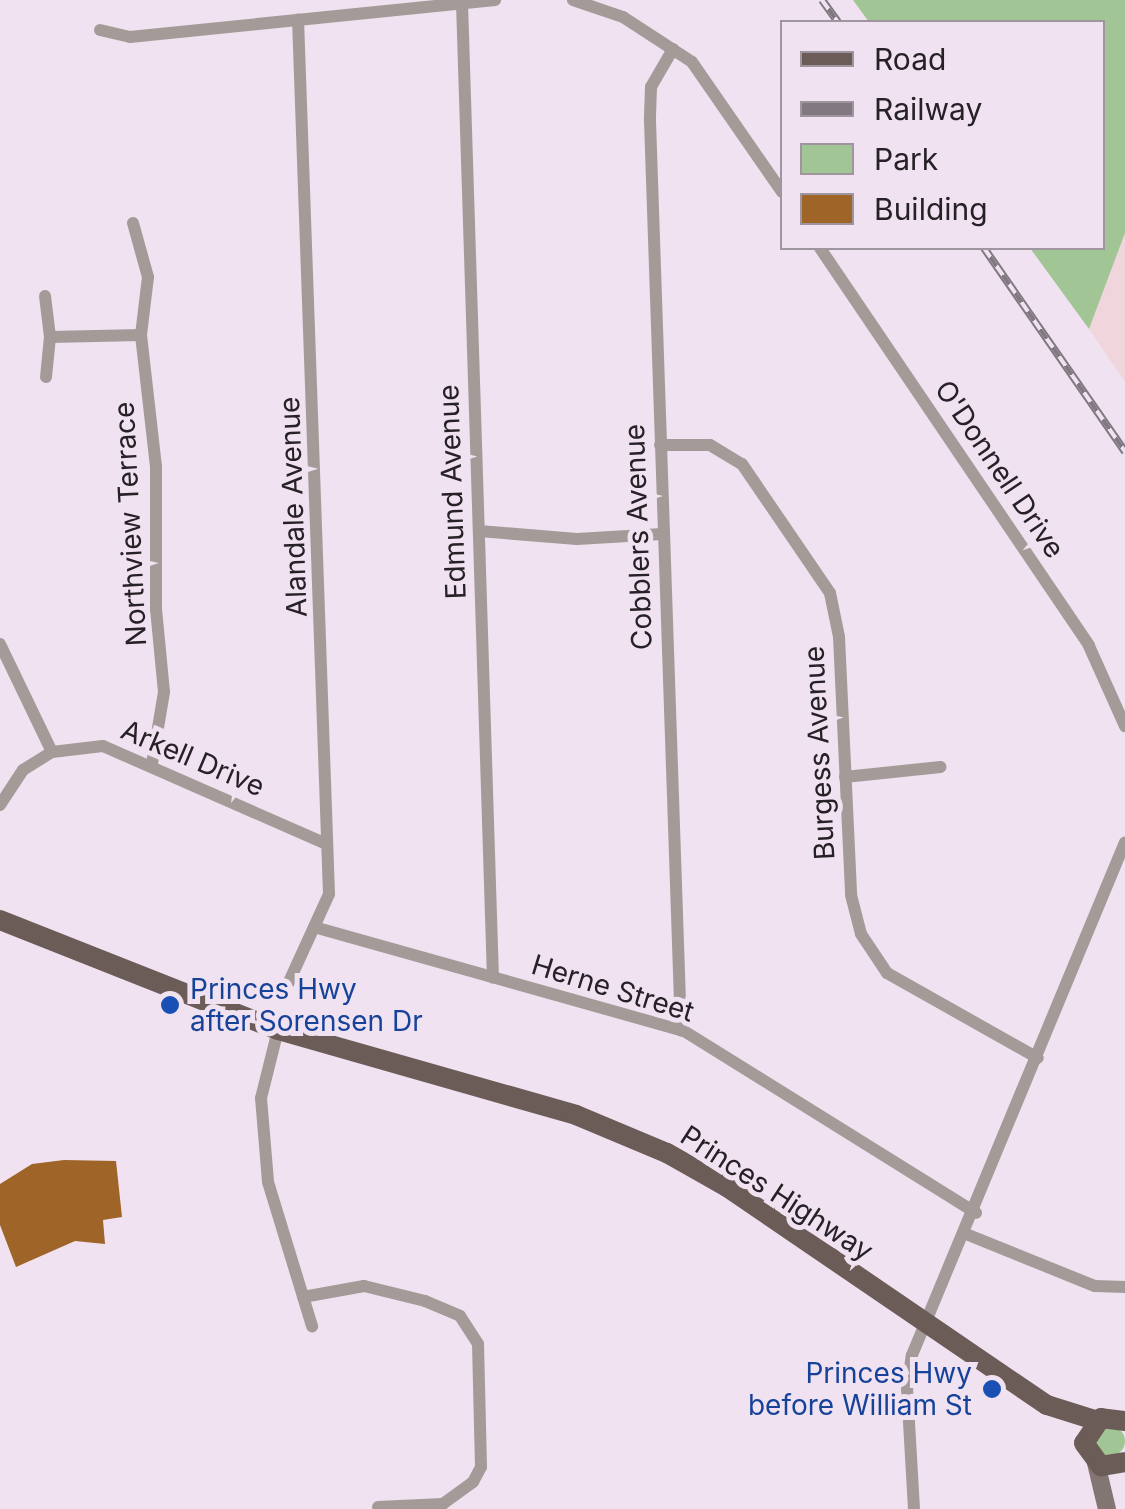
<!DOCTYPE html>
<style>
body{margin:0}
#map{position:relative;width:1125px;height:1509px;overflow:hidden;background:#f0e2f0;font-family:Inter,sans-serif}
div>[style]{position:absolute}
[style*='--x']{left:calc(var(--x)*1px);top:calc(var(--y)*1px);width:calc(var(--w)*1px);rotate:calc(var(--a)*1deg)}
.industrial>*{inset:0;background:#f0d6dc}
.green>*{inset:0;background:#a2c596}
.round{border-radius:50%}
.building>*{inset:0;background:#9e6428}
.street>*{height:12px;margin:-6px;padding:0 6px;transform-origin:6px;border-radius:6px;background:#a49b98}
.secondary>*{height:18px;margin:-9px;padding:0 9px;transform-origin:9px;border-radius:9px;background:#837672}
.primary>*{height:20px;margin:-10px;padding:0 10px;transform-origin:10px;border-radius:10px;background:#6b5c58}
.rail>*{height:8px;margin-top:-4px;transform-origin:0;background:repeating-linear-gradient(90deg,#f0e2f0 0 11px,#817881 0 22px);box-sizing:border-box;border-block:2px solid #817881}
.dots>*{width:28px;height:28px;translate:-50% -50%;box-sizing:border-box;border:5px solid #f0e2f0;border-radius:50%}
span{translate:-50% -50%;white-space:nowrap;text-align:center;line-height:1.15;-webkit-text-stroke:10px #f0e2f0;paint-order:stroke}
.street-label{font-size:28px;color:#262126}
.transit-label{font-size:28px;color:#164399}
.left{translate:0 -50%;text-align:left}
.right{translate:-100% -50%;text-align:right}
.legend{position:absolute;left:780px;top:20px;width:325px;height:230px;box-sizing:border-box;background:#f0e2f0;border:2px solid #9f959f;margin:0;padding:12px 18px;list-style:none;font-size:30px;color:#262126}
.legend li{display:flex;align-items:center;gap:20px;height:50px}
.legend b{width:50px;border:2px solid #9f959f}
</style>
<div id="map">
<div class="industrial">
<i style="clip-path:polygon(1125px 233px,1125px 382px,1089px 329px)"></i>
</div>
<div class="green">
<i style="clip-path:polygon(853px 0,1125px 0,1125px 233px,1089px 329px,1030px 248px,1102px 248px,1102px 22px,869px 22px)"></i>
<i class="round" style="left:1095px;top:1426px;width:30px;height:30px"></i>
</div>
<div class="building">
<i style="clip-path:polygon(64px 1160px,116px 1161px,122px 1217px,103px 1220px,105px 1244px,75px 1241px,16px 1267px,0 1225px,0 1184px,32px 1164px)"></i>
</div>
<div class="street">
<i style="--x:573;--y:0;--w:53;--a:18.8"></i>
<i style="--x:623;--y:17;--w:82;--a:33.1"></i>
<i style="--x:692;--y:62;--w:158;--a:55.3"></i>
<i style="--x:462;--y:3;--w:975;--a:88.18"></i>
<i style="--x:100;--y:30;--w:31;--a:13"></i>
<i style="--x:130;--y:37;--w:367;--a:-5.8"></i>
<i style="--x:673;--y:49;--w:44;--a:120.1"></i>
<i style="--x:651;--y:87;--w:34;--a:92"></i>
<i style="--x:650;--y:121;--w:910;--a:88.05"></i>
<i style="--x:133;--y:223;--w:56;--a:74.5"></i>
<i style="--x:148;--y:277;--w:58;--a:96.9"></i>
<i style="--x:141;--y:335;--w:132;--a:83.5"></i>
<i style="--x:156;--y:466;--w:143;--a:90"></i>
<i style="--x:156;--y:609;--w:83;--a:84.5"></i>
<i style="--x:164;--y:692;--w:73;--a:99.5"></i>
<i style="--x:820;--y:248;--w:480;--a:55.9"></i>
<i style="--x:1089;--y:646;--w:88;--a:65.8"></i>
<i style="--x:45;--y:296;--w:41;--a:83"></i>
<i style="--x:50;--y:337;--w:91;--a:-1.3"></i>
<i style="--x:46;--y:377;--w:40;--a:-84.3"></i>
<i style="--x:660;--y:445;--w:50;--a:0"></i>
<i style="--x:710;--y:445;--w:37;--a:31"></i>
<i style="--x:742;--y:464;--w:156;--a:55.7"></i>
<i style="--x:830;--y:593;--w:45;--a:78.4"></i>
<i style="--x:839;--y:637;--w:258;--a:87.3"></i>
<i style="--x:851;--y:895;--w:40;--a:75.6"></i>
<i style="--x:861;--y:934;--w:47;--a:56.3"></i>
<i style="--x:887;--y:973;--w:173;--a:29.4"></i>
<i style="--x:479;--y:531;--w:98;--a:4.7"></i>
<i style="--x:577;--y:539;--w:85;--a:-3.4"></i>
<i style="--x:0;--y:644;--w:120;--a:64.3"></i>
<i style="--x:845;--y:777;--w:96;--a:-6"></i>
<i style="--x:0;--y:805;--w:42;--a:-56.7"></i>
<i style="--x:23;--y:770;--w:34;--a:-32"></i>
<i style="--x:52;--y:752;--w:51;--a:-6.7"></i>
<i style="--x:103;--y:746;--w:244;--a:23.7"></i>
<i style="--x:314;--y:927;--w:384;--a:15.7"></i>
<i style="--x:684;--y:1031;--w:344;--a:31.9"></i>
<i style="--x:288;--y:984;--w:99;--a:-65.5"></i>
<i style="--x:329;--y:894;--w:875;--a:-92.03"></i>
<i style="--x:278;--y:1030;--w:70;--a:104"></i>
<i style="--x:261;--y:1098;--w:84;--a:85.2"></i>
<i style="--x:268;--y:1182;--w:151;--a:73"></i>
<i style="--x:966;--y:1234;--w:139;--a:22"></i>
<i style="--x:1095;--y:1286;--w:30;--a:2"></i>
<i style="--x:303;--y:1297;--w:62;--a:-10.2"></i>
<i style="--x:364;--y:1286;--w:63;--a:13.8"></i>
<i style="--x:425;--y:1301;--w:38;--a:23"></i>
<i style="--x:460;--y:1316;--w:33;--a:57"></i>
<i style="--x:478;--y:1344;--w:123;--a:88.6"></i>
<i style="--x:481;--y:1467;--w:17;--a:118"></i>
<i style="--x:473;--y:1482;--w:37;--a:144"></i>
<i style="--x:443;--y:1504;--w:65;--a:177.4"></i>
<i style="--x:914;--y:1509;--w:120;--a:-93.3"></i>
<i style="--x:907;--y:1389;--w:34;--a:-82"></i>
<i style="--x:912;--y:1355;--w:555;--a:-67.45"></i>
</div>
<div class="secondary">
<i style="--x:1096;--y:1463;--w:47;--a:76.6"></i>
</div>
<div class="primary">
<i style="--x:0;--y:920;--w:299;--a:21.6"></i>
<i style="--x:278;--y:1030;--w:310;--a:15.9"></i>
<i style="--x:576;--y:1115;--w:99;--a:22.7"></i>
<i style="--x:667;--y:1153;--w:69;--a:29.5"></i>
<i style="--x:727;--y:1187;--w:387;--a:34.3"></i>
<i style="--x:1047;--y:1405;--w:50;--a:17.4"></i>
<i style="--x:1125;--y:1421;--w:24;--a:-173"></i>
<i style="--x:1101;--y:1418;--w:30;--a:124"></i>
<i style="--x:1084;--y:1443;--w:29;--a:54"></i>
<i style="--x:1101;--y:1466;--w:24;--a:-9"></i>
</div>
<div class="rail">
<i style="--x:822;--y:0;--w:27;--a:54"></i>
<i style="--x:984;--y:248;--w:248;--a:55.3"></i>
</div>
<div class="dots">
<i style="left:170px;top:1005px;background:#1a4fb4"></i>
<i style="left:992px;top:1389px;background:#1a4fb4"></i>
</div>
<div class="street-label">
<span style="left:1000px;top:469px;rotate:56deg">O'Donnell Drive</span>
<span style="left:452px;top:492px;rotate:-92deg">Edmund Avenue</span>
<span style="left:293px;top:507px;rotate:-92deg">Alandale Avenue</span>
<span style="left:130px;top:524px;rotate:-93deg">Northview Terrace</span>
<span style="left:638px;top:537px;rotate:-92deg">Cobblers Avenue</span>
<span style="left:819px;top:753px;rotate:-93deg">Burgess Avenue</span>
<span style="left:193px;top:758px;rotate:23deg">Arkell Drive</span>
<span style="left:613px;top:988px;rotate:17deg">Herne Street</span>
<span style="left:777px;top:1193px;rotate:33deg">Princes Highway</span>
</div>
<div class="transit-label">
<span class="left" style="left:190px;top:1005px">Princes Hwy<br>after Sorensen Dr</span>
<span class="right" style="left:972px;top:1389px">Princes Hwy<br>before William St</span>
</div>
<ul class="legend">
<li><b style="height:12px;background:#6b5c58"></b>Road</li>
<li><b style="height:12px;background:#817881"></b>Railway</li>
<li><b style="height:28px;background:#a2c596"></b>Park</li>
<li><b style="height:28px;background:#9e6428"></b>Building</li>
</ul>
</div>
